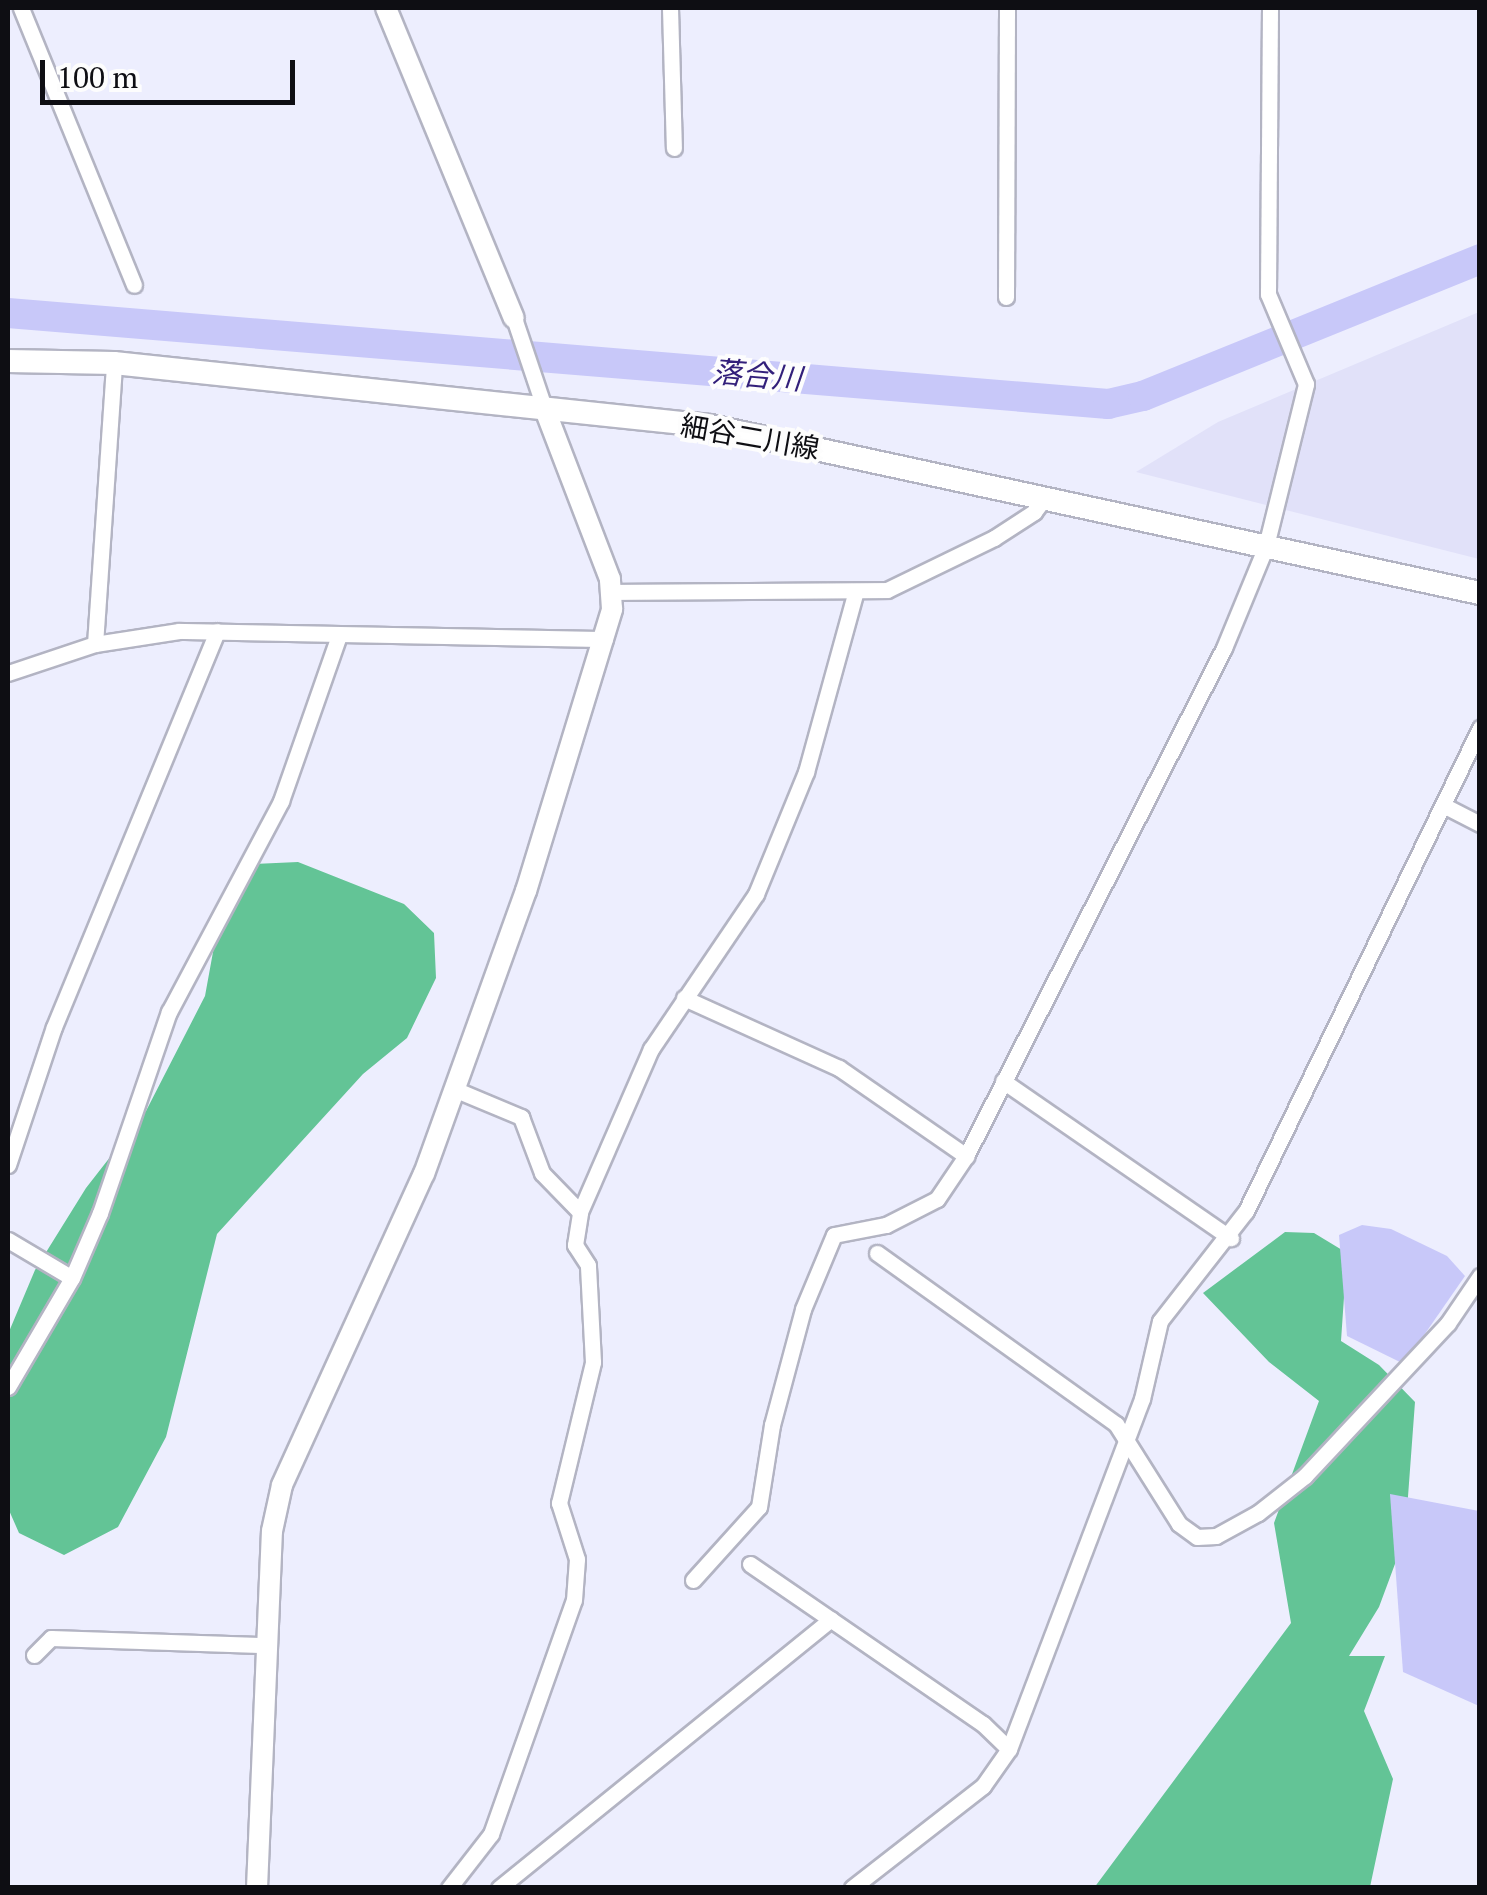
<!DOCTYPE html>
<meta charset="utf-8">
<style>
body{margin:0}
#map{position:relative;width:1487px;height:1895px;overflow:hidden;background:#edeefe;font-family:"PT Serif","Noto Sans JP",serif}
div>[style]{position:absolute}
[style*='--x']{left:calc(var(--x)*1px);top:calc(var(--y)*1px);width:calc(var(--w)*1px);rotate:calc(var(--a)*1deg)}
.built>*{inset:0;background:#e1e1f9}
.forest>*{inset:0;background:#63c496}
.water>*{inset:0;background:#c8c8f9}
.river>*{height:30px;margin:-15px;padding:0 15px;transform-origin:15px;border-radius:15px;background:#c8c8f9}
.roads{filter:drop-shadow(2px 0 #b3b4c3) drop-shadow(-2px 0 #b3b4c3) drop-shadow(0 2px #b3b4c3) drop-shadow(0 -2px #b3b4c3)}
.minor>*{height:15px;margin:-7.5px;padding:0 7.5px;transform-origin:7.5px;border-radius:7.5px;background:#fff}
.tertiary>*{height:20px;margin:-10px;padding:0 10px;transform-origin:10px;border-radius:10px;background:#fff}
.secondary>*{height:22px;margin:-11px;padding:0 11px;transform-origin:11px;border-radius:11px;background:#fff}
span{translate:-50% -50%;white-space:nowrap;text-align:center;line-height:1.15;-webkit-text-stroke:8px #fdfdfd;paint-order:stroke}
.street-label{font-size:28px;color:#0e0e13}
.water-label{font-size:30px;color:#321f7a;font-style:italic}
.frame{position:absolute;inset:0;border:10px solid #0e0e13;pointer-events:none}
.scale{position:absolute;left:40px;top:60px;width:255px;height:45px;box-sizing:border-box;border:5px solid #0e0e13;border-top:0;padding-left:12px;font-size:30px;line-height:35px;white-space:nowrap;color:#0e0e13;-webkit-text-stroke:8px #fdfdfd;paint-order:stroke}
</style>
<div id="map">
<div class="built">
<i style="clip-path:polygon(1479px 312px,1479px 559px,1136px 472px,1218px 422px)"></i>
</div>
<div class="forest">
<i style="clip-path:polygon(298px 862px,404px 904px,434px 933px,436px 978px,407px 1038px,363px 1074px,217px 1234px,166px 1437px,118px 1527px,64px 1555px,19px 1533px,8px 1508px,8px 1334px,35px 1270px,86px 1188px,146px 1111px,205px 996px,219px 919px,252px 864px)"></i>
<i style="clip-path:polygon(1285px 1232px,1314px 1233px,1347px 1253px,1341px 1341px,1379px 1365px,1415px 1402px,1405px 1537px,1379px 1607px,1349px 1656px,1385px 1656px,1364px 1711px,1393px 1779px,1370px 1887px,1094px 1888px,1291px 1623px,1274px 1523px,1319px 1401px,1269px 1362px,1203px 1293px)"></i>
</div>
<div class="water">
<i style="clip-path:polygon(1362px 1225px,1391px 1229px,1447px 1256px,1465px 1276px,1404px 1364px,1347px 1336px,1339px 1235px)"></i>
<i style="clip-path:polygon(1390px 1494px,1479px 1511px,1479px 1706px,1403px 1672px)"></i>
</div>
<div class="river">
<i style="--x:8;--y:313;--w:1104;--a:4.73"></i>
<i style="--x:1108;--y:404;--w:36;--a:-13"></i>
<i style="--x:1143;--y:396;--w:364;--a:-22.1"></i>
</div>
<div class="roads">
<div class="minor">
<i style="--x:21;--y:8;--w:299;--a:67.8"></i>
<i style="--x:670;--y:8;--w:140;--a:88.4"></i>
<i style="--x:1006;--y:297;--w:289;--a:-89.8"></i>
<i style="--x:514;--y:318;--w:97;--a:71.4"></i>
<i style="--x:611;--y:592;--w:276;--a:-0.4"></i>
<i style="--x:887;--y:590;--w:119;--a:-25.9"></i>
<i style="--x:994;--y:538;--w:48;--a:-33"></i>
<i style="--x:1034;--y:512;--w:20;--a:-53"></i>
<i style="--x:95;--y:644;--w:282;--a:-86.1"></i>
<i style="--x:8;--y:673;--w:92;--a:-18.4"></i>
<i style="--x:95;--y:644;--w:85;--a:-8.8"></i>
<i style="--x:179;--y:631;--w:426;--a:1.1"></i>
<i style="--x:1443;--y:805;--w:42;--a:27.2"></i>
<i style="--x:684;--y:998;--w:170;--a:24.3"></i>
<i style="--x:839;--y:1068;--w:155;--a:34.7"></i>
<i style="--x:1003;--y:1081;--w:277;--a:34.6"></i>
<i style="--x:454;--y:1089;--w:73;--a:22.7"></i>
<i style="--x:521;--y:1117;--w:60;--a:69.4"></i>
<i style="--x:542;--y:1173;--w:54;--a:45.7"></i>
<i style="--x:8;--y:1165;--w:145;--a:-71.6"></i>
<i style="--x:54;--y:1027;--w:428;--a:-67.6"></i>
<i style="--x:8;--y:1240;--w:74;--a:30.7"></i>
<i style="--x:877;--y:1253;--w:294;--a:35.6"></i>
<i style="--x:1116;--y:1424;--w:118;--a:57.8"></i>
<i style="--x:1179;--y:1524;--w:22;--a:36"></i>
<i style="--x:1197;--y:1537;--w:19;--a:-3"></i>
<i style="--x:1216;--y:1536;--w:48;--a:-28.7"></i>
<i style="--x:1258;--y:1513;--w:60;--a:-38.2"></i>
<i style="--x:1305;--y:1476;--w:209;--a:-46.9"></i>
<i style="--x:1448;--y:1323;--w:57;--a:-55.8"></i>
<i style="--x:8;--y:1387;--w:126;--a:-59.6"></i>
<i style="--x:72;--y:1278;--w:71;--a:-66.7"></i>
<i style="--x:100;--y:1213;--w:213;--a:-71.1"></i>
<i style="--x:169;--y:1012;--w:239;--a:-62"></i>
<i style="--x:281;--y:801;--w:173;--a:-70.7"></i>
<i style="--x:750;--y:1564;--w:283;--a:34.5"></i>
<i style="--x:983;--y:1724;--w:36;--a:44"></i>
<i style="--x:693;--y:1580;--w:98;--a:-47.9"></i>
<i style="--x:759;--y:1507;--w:83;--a:-81"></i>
<i style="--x:772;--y:1425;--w:120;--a:-75"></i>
<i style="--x:803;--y:1309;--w:80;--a:-67.3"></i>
<i style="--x:834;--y:1235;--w:53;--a:-10.9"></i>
<i style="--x:886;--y:1225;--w:57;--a:-27"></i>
<i style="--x:937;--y:1199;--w:52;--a:-56"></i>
<i style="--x:966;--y:1156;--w:570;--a:-63.08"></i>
<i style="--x:1224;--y:648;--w:110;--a:-67.6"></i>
<i style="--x:1266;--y:546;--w:167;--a:-76.1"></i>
<i style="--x:1306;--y:384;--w:98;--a:-112.9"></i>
<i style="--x:1268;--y:294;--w:286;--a:-89.6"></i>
<i style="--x:34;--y:1655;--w:24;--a:-45"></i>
<i style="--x:51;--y:1638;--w:216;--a:1.9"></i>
<i style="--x:449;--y:1888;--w:68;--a:-52.1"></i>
<i style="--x:491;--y:1834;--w:248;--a:-70.5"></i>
<i style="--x:574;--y:1600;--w:41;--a:-85.8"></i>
<i style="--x:577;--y:1559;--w:59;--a:-107.8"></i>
<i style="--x:559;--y:1503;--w:145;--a:-76.4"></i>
<i style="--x:593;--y:1362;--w:97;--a:-93"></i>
<i style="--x:588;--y:1265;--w:24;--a:-123"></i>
<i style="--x:575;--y:1245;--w:33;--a:-81"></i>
<i style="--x:580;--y:1212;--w:178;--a:-66.5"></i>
<i style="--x:651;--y:1049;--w:187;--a:-55.9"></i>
<i style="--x:756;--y:894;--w:132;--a:-67.7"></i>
<i style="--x:806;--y:772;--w:185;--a:-74.6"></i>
<i style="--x:499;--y:1888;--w:427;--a:-39"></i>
<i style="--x:852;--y:1888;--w:166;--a:-37.9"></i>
<i style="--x:983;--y:1786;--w:45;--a:-54.9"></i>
<i style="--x:1009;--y:1749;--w:374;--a:-69.2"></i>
<i style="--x:1142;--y:1399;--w:80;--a:-77"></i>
<i style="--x:1160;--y:1321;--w:140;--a:-52"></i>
<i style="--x:1246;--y:1211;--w:537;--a:-64.15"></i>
</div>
<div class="tertiary">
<i style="--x:386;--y:8;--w:335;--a:67.6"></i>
<i style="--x:257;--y:1888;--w:357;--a:-87.6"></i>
<i style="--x:272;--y:1531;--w:47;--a:-77.7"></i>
<i style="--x:282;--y:1485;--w:342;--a:-65.5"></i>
<i style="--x:424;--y:1174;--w:301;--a:-70.2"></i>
<i style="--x:526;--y:891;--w:295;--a:-73"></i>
<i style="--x:612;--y:609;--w:30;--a:-94"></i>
<i style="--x:610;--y:579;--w:181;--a:-111"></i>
</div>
<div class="secondary">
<i style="--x:8;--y:361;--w:106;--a:1.1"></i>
<i style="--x:114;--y:363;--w:599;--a:6.03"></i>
<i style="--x:710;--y:426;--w:788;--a:12.24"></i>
</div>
</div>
<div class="street-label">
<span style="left:750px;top:437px;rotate:10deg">細谷二川線</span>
</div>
<div class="water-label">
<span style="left:757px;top:375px;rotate:5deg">落合川</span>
</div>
<div class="frame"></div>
<div class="scale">100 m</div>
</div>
